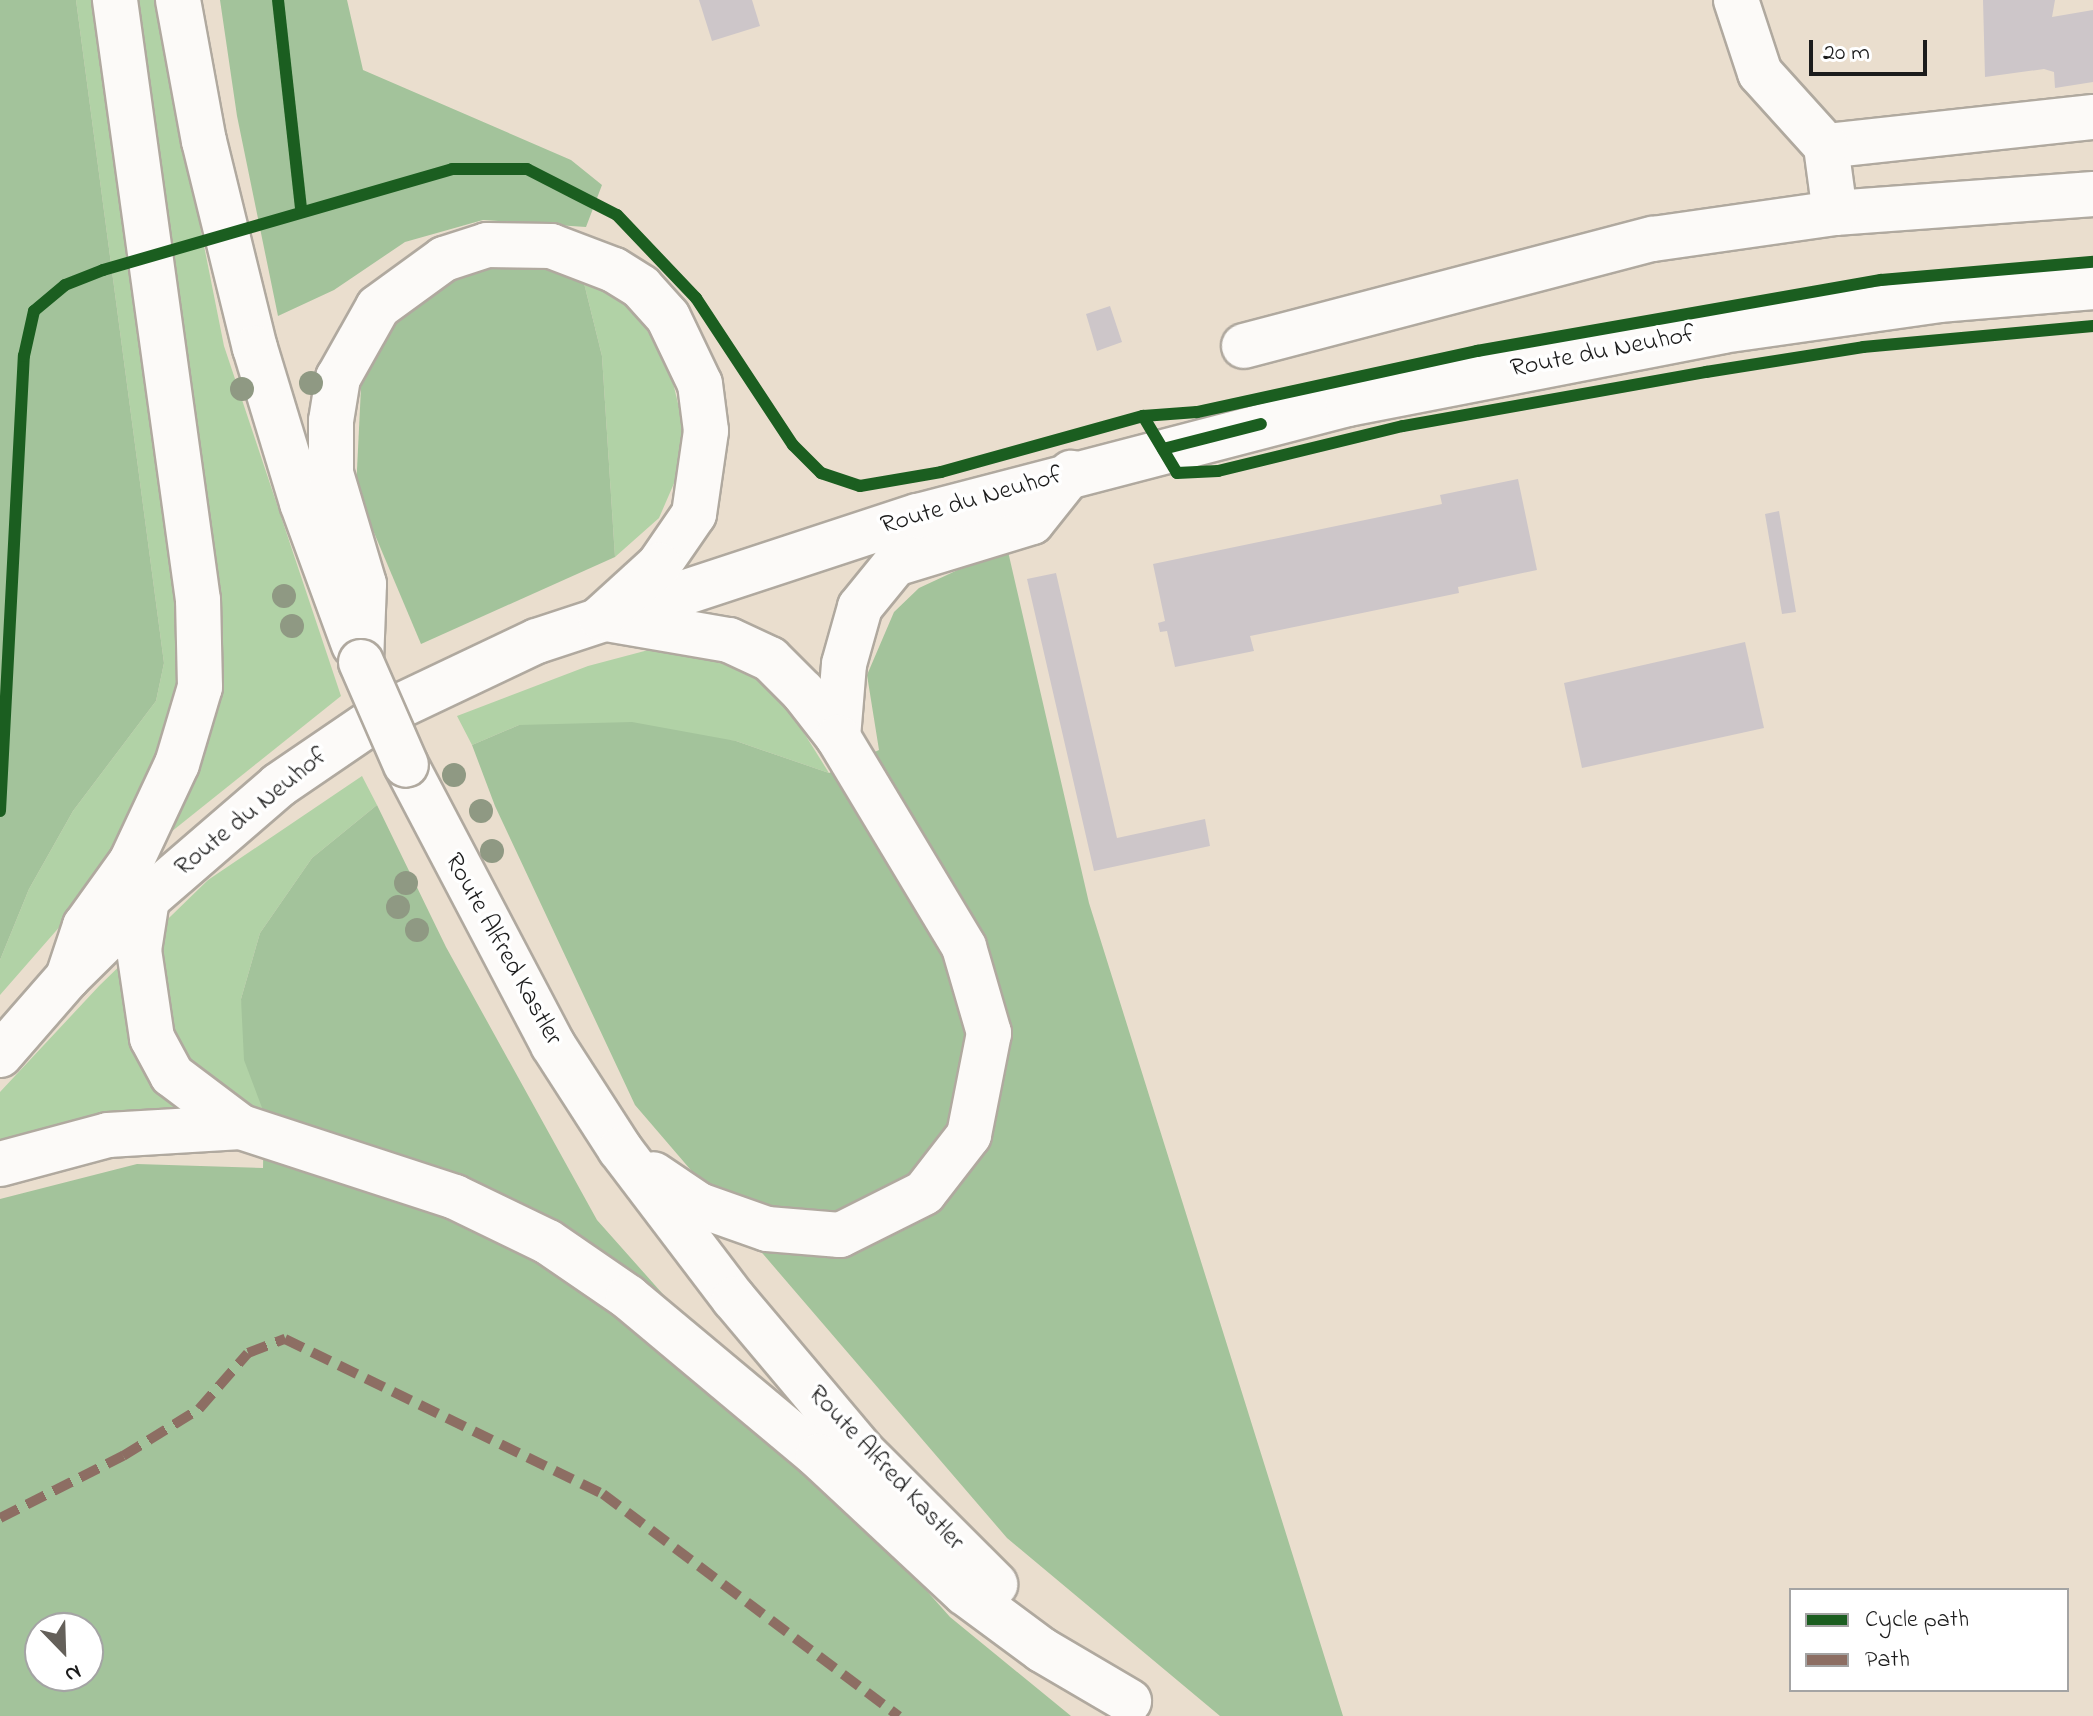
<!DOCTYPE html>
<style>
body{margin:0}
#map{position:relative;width:2093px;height:1716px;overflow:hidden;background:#eadece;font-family:"Indie Flower",sans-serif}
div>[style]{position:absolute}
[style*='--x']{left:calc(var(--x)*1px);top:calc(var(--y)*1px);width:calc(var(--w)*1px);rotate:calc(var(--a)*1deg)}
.green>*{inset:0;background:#b1d2a6}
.forest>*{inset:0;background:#a3c39b}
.building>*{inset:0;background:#cdc6c9}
.roads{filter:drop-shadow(2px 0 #b0a99f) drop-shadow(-2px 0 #b0a99f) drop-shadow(0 2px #b0a99f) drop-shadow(0 -2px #b0a99f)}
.minor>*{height:44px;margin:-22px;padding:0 22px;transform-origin:22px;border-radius:22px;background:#fcfaf8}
.major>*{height:44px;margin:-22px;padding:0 22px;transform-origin:22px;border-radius:22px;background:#fcfaf8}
.bridges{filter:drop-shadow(2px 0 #b0a99f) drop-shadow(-2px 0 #b0a99f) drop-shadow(0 2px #b0a99f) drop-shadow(0 -2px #b0a99f)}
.major-bridge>*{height:44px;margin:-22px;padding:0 22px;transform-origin:22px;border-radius:22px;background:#fcfaf8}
.quiet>*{height:10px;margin-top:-5px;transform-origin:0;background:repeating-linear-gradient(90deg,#8d6e63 0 20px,transparent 0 30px)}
.cycleway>*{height:12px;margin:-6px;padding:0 6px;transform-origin:6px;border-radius:6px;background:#1b5e20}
.trees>*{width:24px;height:24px;margin:-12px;border-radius:50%;background:#8f9983}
span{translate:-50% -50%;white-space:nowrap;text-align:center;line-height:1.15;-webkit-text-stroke:7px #fff;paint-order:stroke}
.street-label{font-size:26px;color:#1c1c1c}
.legend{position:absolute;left:1789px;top:1588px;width:280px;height:104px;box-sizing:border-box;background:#fff;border:2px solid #a4a4a4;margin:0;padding:10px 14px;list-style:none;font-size:24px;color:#1c1c1c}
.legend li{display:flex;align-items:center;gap:16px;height:40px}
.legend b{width:40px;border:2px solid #a4a4a4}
.north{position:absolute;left:24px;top:1612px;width:80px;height:80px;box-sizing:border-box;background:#fff;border:2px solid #a4a4a4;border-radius:50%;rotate:157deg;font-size:22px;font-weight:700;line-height:32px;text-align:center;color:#1c1c1c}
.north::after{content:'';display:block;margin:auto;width:28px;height:36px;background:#64605a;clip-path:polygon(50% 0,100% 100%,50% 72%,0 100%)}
.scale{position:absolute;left:1809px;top:40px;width:118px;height:36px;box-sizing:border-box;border:4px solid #1c1c1c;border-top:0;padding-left:10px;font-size:24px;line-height:28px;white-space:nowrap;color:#1c1c1c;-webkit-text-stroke:6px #fff;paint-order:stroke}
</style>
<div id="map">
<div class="green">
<i style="clip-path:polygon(76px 0,155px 0,224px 346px,341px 696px,76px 908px,0 995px,0 960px,29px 889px,73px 811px,156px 701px,164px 663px)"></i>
<i style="clip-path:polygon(584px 283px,626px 299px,668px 362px,683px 424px,675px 481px,659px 518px,615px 557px,602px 356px)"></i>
<i style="clip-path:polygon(671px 644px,739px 662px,784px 701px,829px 773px,736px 741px,519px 725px,472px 745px,457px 716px,588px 666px)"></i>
<i style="clip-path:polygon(362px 776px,377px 805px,312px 858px,260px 933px,241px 999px,264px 1113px,0 1151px,0 1092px,99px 986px,208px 880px)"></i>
</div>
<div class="forest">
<i style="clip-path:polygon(0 0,76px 0,164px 663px,156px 701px,73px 811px,29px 889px,0 960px)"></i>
<i style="clip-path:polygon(220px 0,347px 0,363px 70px,571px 160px,602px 185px,586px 227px,483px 220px,405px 242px,334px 290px,278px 316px,237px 116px)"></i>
<i style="clip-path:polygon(529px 261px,584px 283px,602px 356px,615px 557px,421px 644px,356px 490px,362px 367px,400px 308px,463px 272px)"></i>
<i style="clip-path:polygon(1007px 547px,1089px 903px,1343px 1716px,1220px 1716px,1007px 1538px,635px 1105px,495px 806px,472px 745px,519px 725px,632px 722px,736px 741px,829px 773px,879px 750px,867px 675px,894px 612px,919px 588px)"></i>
<i style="clip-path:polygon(evenodd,377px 805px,446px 947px,597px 1220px,950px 1617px,1071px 1716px,0 1716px,0 1199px,137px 1164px,263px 1168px,264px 1113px,244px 1060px,241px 999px,260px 933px,312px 858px,377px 805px,40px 1628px,88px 1628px,88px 1676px,40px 1676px,40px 1628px)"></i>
</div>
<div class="building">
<i style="clip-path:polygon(699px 0,752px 0,760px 26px,712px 41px)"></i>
<i style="clip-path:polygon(1983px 0,2055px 0,2052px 17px,2093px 10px,2093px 82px,2055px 88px,2054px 72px,2044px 69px,1985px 77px)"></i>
<i style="clip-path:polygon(1110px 306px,1122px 342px,1097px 351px,1086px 314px)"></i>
<i style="clip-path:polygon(1518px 479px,1537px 570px,1458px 587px,1459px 593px,1250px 636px,1254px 651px,1175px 667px,1167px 631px,1160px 632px,1158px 623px,1165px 621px,1153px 564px,1442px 504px,1440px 495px)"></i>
<i style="clip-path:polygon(1779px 511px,1796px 612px,1782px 614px,1765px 514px)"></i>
<i style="clip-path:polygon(1056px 573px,1117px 838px,1205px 819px,1210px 846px,1094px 871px,1027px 579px)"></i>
<i style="clip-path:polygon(1745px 642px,1764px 728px,1582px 768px,1564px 683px)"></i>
</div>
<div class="roads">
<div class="minor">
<i style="--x:1826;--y:146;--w:269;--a:-6.2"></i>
<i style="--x:1835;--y:213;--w:259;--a:-4.2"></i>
<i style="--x:1244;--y:346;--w:423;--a:-14.7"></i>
<i style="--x:1653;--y:239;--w:184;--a:-8.1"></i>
<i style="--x:1835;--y:213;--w:68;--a:-97.7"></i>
<i style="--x:1826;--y:146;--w:98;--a:-132.1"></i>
<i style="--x:1760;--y:73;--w:77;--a:-108.2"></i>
<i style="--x:838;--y:737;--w:73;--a:-85.3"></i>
<i style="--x:844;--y:664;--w:59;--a:-74.3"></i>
<i style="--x:860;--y:607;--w:55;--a:-50.9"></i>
<i style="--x:895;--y:564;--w:143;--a:-17"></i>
<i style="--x:1032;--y:522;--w:63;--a:-51.5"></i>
<i style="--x:147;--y:899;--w:52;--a:98.9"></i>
<i style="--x:139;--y:950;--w:89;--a:81.6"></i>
<i style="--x:152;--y:1038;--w:42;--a:61.6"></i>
<i style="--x:172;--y:1075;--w:86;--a:37"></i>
<i style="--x:0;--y:1055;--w:103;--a:-48.9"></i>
<i style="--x:68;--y:977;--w:111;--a:-44.6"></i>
<i style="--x:147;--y:899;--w:174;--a:-40.8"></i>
<i style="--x:279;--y:785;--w:126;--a:-34.3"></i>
<i style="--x:383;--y:714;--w:170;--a:-25.4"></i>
<i style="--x:537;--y:641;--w:401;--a:-18.2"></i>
<i style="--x:918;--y:516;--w:444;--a:-14.6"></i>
<i style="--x:1348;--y:404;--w:381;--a:-11"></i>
<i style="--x:1722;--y:331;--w:219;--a:-8.1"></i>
<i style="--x:1939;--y:300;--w:155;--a:-4.8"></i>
</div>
<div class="major">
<i style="--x:178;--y:0;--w:143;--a:79.6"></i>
<i style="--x:204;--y:141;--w:213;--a:76.2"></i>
<i style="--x:255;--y:348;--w:162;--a:73.1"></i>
<i style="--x:302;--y:503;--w:151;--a:69.9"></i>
<i style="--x:601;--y:618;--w:130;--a:9.8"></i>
<i style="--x:729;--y:640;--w:45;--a:24.9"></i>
<i style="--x:770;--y:659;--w:47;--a:45"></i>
<i style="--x:803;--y:692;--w:57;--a:52.1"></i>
<i style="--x:838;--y:737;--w:245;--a:59"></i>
<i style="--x:964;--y:947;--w:90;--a:73.8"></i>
<i style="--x:989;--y:1033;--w:104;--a:101.1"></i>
<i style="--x:969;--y:1135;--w:73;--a:127.8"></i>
<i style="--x:924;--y:1193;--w:94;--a:153.4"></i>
<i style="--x:840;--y:1235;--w:73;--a:-175.3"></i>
<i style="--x:767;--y:1229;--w:72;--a:-160.6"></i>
<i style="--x:699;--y:1205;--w:55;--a:-146"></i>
<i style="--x:361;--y:662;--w:78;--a:-87.8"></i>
<i style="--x:364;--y:584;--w:116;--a:-106.6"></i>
<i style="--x:331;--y:473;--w:52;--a:-90"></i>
<i style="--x:331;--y:421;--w:44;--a:-80.8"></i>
<i style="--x:338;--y:378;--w:81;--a:-60.6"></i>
<i style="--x:378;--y:307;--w:82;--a:-36"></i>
<i style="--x:444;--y:259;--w:45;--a:-18"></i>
<i style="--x:487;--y:245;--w:64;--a:0.9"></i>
<i style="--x:551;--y:246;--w:67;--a:20.9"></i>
<i style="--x:614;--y:270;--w:32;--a:32"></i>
<i style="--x:641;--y:287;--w:40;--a:48"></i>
<i style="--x:668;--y:317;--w:74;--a:64.5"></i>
<i style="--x:700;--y:384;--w:47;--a:82.7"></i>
<i style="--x:706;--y:431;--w:84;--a:98.2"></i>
<i style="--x:694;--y:514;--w:62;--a:124.5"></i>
<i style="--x:659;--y:565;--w:79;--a:137.6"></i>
<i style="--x:406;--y:765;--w:316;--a:62.3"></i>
<i style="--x:553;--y:1045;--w:124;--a:57.2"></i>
<i style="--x:620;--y:1149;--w:188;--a:52.8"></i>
<i style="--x:734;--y:1299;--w:197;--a:49.9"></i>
<i style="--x:861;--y:1450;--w:190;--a:45"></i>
<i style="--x:68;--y:977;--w:54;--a:-71.6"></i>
<i style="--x:85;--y:926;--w:79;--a:-54.3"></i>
<i style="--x:131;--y:862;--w:108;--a:-64.9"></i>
<i style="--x:177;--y:764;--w:80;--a:-73.4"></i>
<i style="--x:200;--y:687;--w:87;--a:-91.3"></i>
<i style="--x:198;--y:600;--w:606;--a:-97.88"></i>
<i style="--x:0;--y:1164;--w:112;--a:-15"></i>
<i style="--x:108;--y:1135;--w:133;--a:-3.4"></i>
<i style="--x:241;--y:1127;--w:225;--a:18.1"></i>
<i style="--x:455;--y:1197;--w:103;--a:25.8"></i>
<i style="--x:548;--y:1242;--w:97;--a:34.5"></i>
<i style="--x:628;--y:1297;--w:248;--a:39.9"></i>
<i style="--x:818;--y:1456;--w:201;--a:43"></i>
<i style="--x:965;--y:1593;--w:96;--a:36.5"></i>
<i style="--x:1042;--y:1650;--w:101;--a:30.4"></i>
</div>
</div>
<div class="bridges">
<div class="major-bridge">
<i style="--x:361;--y:662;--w:112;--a:66.4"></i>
</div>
</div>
<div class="quiet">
<i style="--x:0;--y:1518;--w:138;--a:-26.8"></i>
<i style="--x:123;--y:1456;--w:89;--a:-31.7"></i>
<i style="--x:199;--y:1409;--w:74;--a:-48.8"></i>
<i style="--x:248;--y:1353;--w:40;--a:-21"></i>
<i style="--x:285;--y:1339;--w:354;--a:26"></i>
<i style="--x:603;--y:1494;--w:370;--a:36.9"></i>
</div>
<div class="cycleway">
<i style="--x:278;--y:0;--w:211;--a:83.7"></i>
<i style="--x:1143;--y:416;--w:66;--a:59.2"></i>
<i style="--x:1177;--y:473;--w:41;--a:-2.8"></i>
<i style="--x:1218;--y:471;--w:190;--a:-13.7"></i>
<i style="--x:1403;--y:426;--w:308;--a:-10.1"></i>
<i style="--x:1706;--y:372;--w:159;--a:-9"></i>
<i style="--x:1863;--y:347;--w:231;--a:-5.2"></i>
<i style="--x:1163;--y:449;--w:101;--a:-14.3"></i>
<i style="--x:0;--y:811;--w:456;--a:-87"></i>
<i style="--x:24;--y:356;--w:46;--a:-77.5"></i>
<i style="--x:34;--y:311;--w:40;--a:-40"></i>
<i style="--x:65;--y:285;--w:41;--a:-21.5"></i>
<i style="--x:103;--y:270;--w:363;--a:-16.1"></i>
<i style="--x:452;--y:169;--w:75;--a:0"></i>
<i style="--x:527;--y:169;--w:101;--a:27.1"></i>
<i style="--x:617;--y:215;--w:115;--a:46.4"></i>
<i style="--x:696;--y:298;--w:176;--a:56.6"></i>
<i style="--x:793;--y:445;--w:40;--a:45"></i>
<i style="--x:821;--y:473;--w:41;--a:18.4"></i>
<i style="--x:860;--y:486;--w:82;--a:-9.8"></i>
<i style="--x:941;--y:472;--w:210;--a:-15.5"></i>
<i style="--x:1143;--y:416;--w:54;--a:-4.2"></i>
<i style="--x:1197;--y:412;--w:287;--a:-12.3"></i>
<i style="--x:1477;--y:351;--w:410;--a:-10"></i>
<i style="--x:1881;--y:280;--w:213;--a:-4.9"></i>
</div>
<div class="trees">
<i style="left:311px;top:383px"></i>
<i style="left:242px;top:389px"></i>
<i style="left:284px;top:596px"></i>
<i style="left:292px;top:626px"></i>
<i style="left:454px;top:775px"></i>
<i style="left:481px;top:811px"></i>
<i style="left:492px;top:851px"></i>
<i style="left:406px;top:883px"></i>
<i style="left:398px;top:907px"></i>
<i style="left:417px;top:930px"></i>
</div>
<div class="street-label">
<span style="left:1603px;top:353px;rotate:-11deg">Route du Neuhof</span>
<span style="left:972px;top:502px;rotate:-16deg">Route du Neuhof</span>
<span style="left:252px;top:813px;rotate:-39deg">Route du Neuhof</span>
<span style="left:502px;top:950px;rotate:61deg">Route Alfred Kastler</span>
<span style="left:885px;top:1469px;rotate:47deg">Route Alfred Kastler</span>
</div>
<ul class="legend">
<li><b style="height:10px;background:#1b5e20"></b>Cycle path</li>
<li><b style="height:10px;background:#8d6e63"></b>Path</li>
</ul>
<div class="north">N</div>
<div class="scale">20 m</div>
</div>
